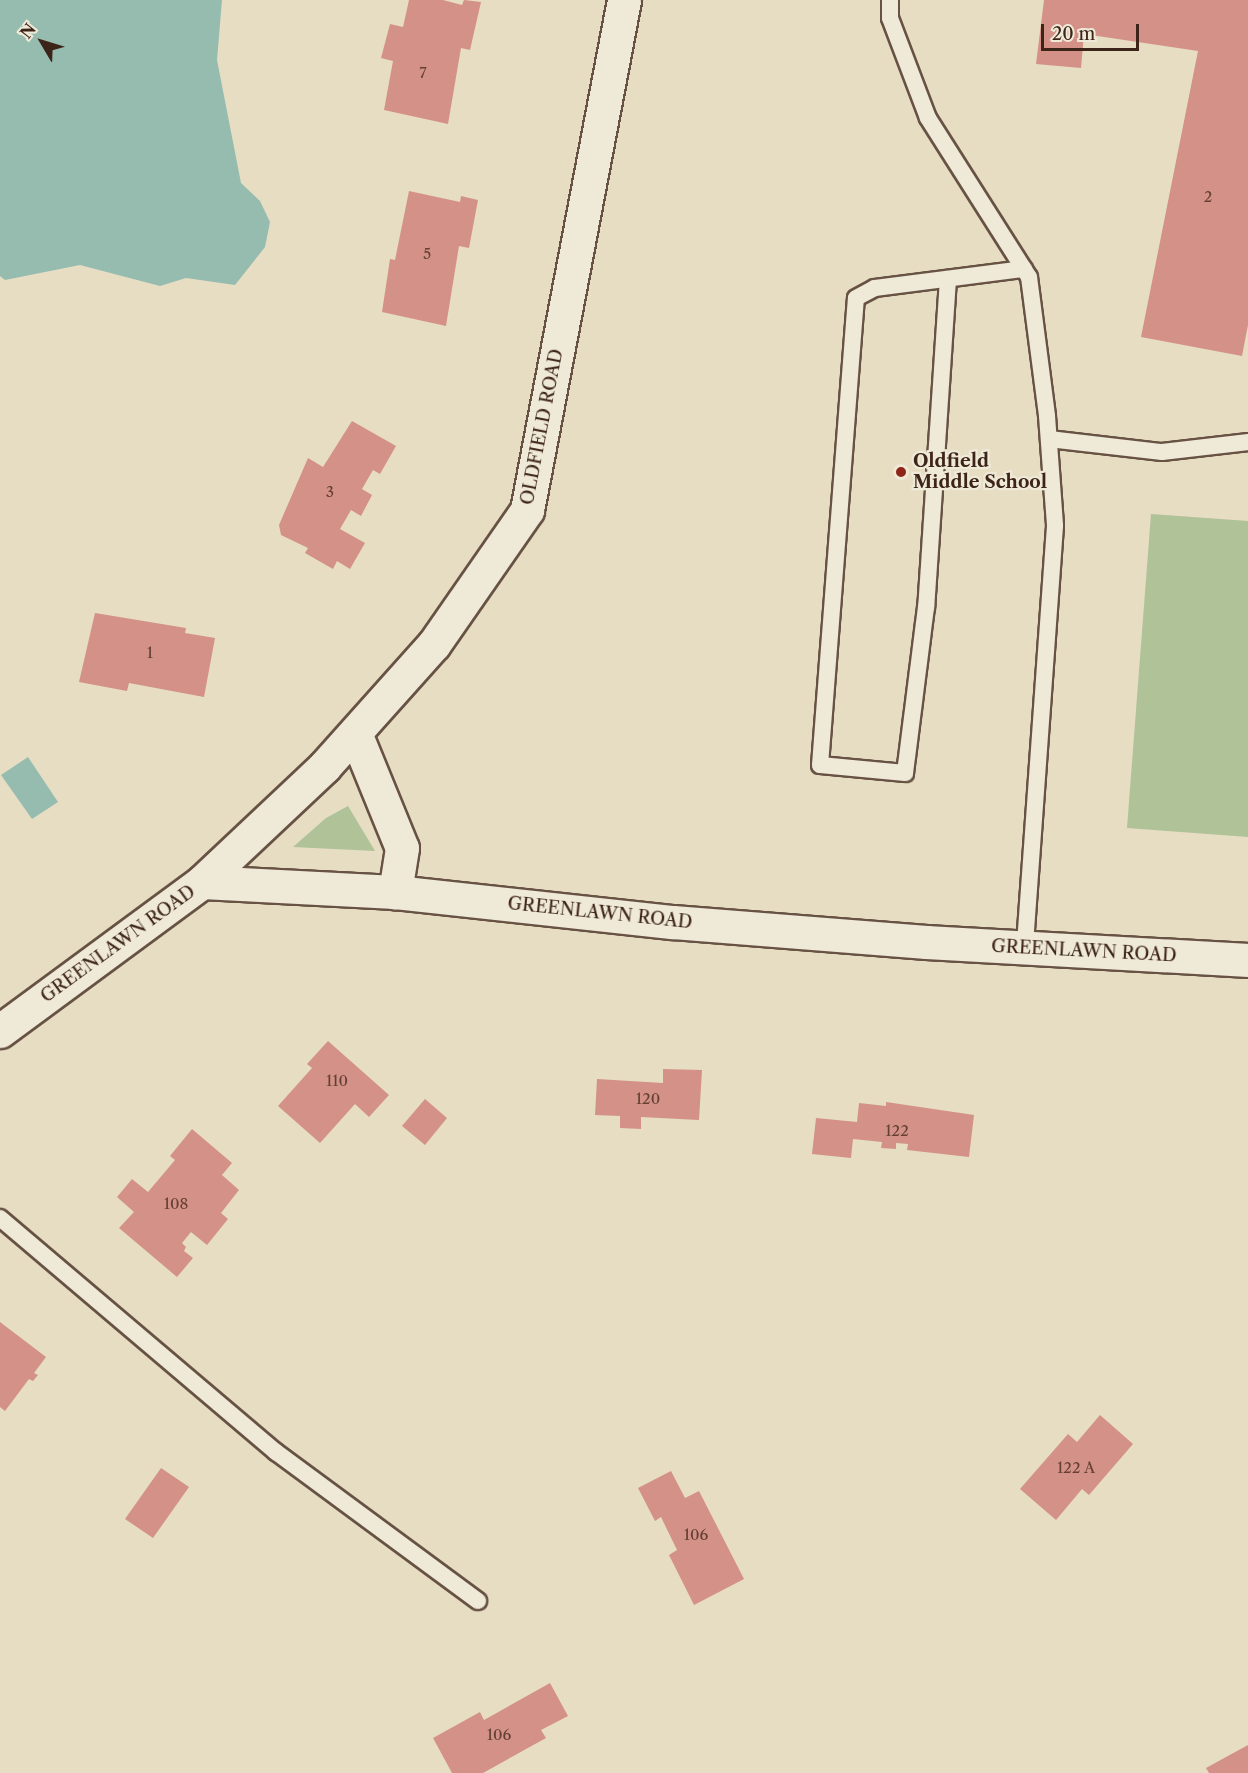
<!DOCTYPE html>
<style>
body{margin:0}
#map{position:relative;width:1248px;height:1773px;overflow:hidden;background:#e6ddc3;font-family:"Libre Caslon Text",serif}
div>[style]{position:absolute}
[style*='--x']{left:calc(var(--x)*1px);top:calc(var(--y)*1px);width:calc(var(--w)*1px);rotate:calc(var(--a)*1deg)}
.green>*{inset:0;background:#afc298}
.water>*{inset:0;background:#96bcb0}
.building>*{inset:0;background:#d49187}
.roads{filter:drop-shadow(2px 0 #675243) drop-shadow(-2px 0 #675243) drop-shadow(0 2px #675243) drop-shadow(0 -2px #675243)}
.lane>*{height:16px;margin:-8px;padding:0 8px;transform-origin:8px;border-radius:8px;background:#efe9d8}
.street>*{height:33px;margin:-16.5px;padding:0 16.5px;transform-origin:16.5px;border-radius:16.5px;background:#efe9d8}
.secondary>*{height:33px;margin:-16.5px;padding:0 16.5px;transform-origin:16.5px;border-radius:16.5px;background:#efe9d8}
.dots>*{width:16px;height:16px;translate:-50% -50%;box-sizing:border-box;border:3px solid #efe9d8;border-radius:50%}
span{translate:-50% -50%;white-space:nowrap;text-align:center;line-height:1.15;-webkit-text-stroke:4.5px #efe9d8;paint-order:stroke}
.number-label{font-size:15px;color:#633f34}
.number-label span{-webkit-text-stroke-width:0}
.street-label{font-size:18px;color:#3d2418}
.poi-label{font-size:18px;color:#3d2418;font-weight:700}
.left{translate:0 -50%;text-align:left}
.north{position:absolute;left:12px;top:12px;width:60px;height:60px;-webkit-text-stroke:4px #efe9d8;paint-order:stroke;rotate:308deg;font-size:16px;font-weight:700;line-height:24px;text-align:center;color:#3d2418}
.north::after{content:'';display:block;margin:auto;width:21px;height:27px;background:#3d2418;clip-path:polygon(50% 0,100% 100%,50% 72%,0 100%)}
.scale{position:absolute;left:1041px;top:24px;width:98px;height:27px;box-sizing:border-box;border:3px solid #3d2418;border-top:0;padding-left:8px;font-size:18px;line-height:21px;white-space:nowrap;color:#3d2418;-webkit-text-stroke:4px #efe9d8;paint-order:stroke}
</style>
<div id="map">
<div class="green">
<i style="clip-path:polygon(1151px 514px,1248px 521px,1248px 837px,1127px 828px)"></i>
<i style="clip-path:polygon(348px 806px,375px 851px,293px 847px,326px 818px)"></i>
</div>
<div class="water">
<i style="clip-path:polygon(0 0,222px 0,217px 60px,241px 183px,260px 201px,270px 222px,265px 247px,235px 285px,186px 278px,160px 286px,80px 265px,5px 280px,0 276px)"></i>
<i style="clip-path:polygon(28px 757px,58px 802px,32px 819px,1px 775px)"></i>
</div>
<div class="building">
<i style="clip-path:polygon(409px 0,443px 0,462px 5px,464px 0,481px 2px,470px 50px,461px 48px,448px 124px,384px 110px,393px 61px,381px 58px,390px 24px,403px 27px)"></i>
<i style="clip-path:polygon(1044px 0,1248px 0,1248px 325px,1242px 356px,1141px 337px,1198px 51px,1084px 34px,1081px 68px,1036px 64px)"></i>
<i style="clip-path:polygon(409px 191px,460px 202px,461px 196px,478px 200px,469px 248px,459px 246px,446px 326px,382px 312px,390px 259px,395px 260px)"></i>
<i style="clip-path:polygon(352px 421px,396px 446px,380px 474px,373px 470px,362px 489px,372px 495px,361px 516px,351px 510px,340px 529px,365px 543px,350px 569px,337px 561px,333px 569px,305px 553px,308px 548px,281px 535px,279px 525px,308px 458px,323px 467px)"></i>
<i style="clip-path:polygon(95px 613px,186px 628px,185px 633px,215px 638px,204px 697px,129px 683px,127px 691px,79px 682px)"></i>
<i style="clip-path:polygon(328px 1041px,389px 1095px,369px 1117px,355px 1104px,320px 1143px,278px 1106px,312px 1068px,307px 1064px)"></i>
<i style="clip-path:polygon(663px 1069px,702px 1070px,699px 1120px,641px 1117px,641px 1129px,620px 1128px,620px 1116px,595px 1115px,597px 1079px,663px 1083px)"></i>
<i style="clip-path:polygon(425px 1099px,447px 1118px,425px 1145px,402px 1126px)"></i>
<i style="clip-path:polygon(886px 1102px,974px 1115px,969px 1157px,907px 1150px,908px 1144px,896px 1143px,896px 1149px,881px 1148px,882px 1142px,853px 1139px,851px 1158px,812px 1154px,816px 1118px,857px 1122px,859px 1103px,886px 1106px)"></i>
<i style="clip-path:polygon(192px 1129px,232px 1163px,222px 1175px,239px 1190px,221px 1213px,228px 1219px,207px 1245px,191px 1232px,182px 1243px,186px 1247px,184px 1251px,193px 1258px,177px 1277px,119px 1228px,134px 1212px,117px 1197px,132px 1179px,148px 1192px,175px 1160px,170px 1156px)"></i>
<i style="clip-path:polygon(0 1322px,46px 1357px,34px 1373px,38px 1375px,33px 1381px,29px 1379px,5px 1411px,0 1407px)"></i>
<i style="clip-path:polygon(1100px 1415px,1133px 1444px,1089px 1495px,1082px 1489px,1056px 1520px,1020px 1489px,1068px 1434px,1077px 1442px)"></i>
<i style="clip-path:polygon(161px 1468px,189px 1487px,153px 1538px,125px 1519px)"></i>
<i style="clip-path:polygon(671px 1471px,685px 1498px,699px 1491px,744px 1579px,694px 1605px,669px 1555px,677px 1550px,661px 1517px,655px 1521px,638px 1488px)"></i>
<i style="clip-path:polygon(550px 1683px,568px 1716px,541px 1730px,546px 1738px,483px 1773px,452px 1773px,433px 1738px,480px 1712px,484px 1720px)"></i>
<i style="clip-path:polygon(1248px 1745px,1248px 1773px,1209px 1773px,1206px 1768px)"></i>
</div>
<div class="roads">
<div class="lane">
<i style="--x:890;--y:0;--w:18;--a:90"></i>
<i style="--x:890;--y:18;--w:107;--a:69.2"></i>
<i style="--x:928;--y:118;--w:188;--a:57.6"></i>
<i style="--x:1029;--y:277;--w:140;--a:82.6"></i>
<i style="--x:1047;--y:416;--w:110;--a:85.8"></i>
<i style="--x:1055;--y:526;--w:422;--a:94.1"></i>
<i style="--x:948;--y:279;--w:329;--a:93.8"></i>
<i style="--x:926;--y:607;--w:167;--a:97.2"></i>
<i style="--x:905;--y:773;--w:85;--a:-174.6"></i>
<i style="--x:820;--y:765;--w:468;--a:-85.6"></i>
<i style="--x:856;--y:298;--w:21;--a:-28"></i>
<i style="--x:875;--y:288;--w:150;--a:-7.3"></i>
<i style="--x:1049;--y:439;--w:114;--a:6.6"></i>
<i style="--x:1162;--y:452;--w:87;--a:-6.6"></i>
<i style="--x:0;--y:1218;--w:362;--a:40.3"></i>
<i style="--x:276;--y:1452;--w:251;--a:36.4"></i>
</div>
<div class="street">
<i style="--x:202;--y:882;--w:168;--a:-43.3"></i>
<i style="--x:324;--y:767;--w:165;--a:-48.2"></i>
<i style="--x:434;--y:644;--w:163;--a:-55.2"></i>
<i style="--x:527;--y:510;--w:519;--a:-79.23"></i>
</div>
<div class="secondary">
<i style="--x:355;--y:733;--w:124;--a:67.8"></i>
<i style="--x:402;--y:848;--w:45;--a:99"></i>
<i style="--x:0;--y:1031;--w:251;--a:-36.4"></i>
<i style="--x:202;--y:882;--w:193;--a:3"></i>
<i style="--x:395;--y:892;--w:280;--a:6.2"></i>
<i style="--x:673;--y:922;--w:254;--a:4.5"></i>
<i style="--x:926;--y:942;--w:323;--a:3.2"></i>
</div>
</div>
<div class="dots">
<i style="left:901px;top:472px;background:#8f2418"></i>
</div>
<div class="number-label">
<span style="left:423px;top:73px">7</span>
<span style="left:1208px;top:197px">2</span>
<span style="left:427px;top:254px">5</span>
<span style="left:330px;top:492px">3</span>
<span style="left:150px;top:653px">1</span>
<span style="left:337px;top:1081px">110</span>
<span style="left:648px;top:1099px">120</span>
<span style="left:897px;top:1131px">122</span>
<span style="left:176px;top:1204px">108</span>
<span style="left:1076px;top:1468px">122 A</span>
<span style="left:696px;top:1535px">106</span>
<span style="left:499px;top:1735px">106</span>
</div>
<div class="street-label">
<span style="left:542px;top:427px;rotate:-79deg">OLDFIELD ROAD</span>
<span style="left:600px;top:913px;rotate:6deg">GREENLAWN ROAD</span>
<span style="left:118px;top:944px;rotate:-36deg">GREENLAWN ROAD</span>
<span style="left:1084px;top:951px;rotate:3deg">GREENLAWN ROAD</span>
</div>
<div class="poi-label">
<span class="left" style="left:913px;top:472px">Oldfield<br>Middle School</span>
</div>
<div class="north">N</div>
<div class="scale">20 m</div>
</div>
